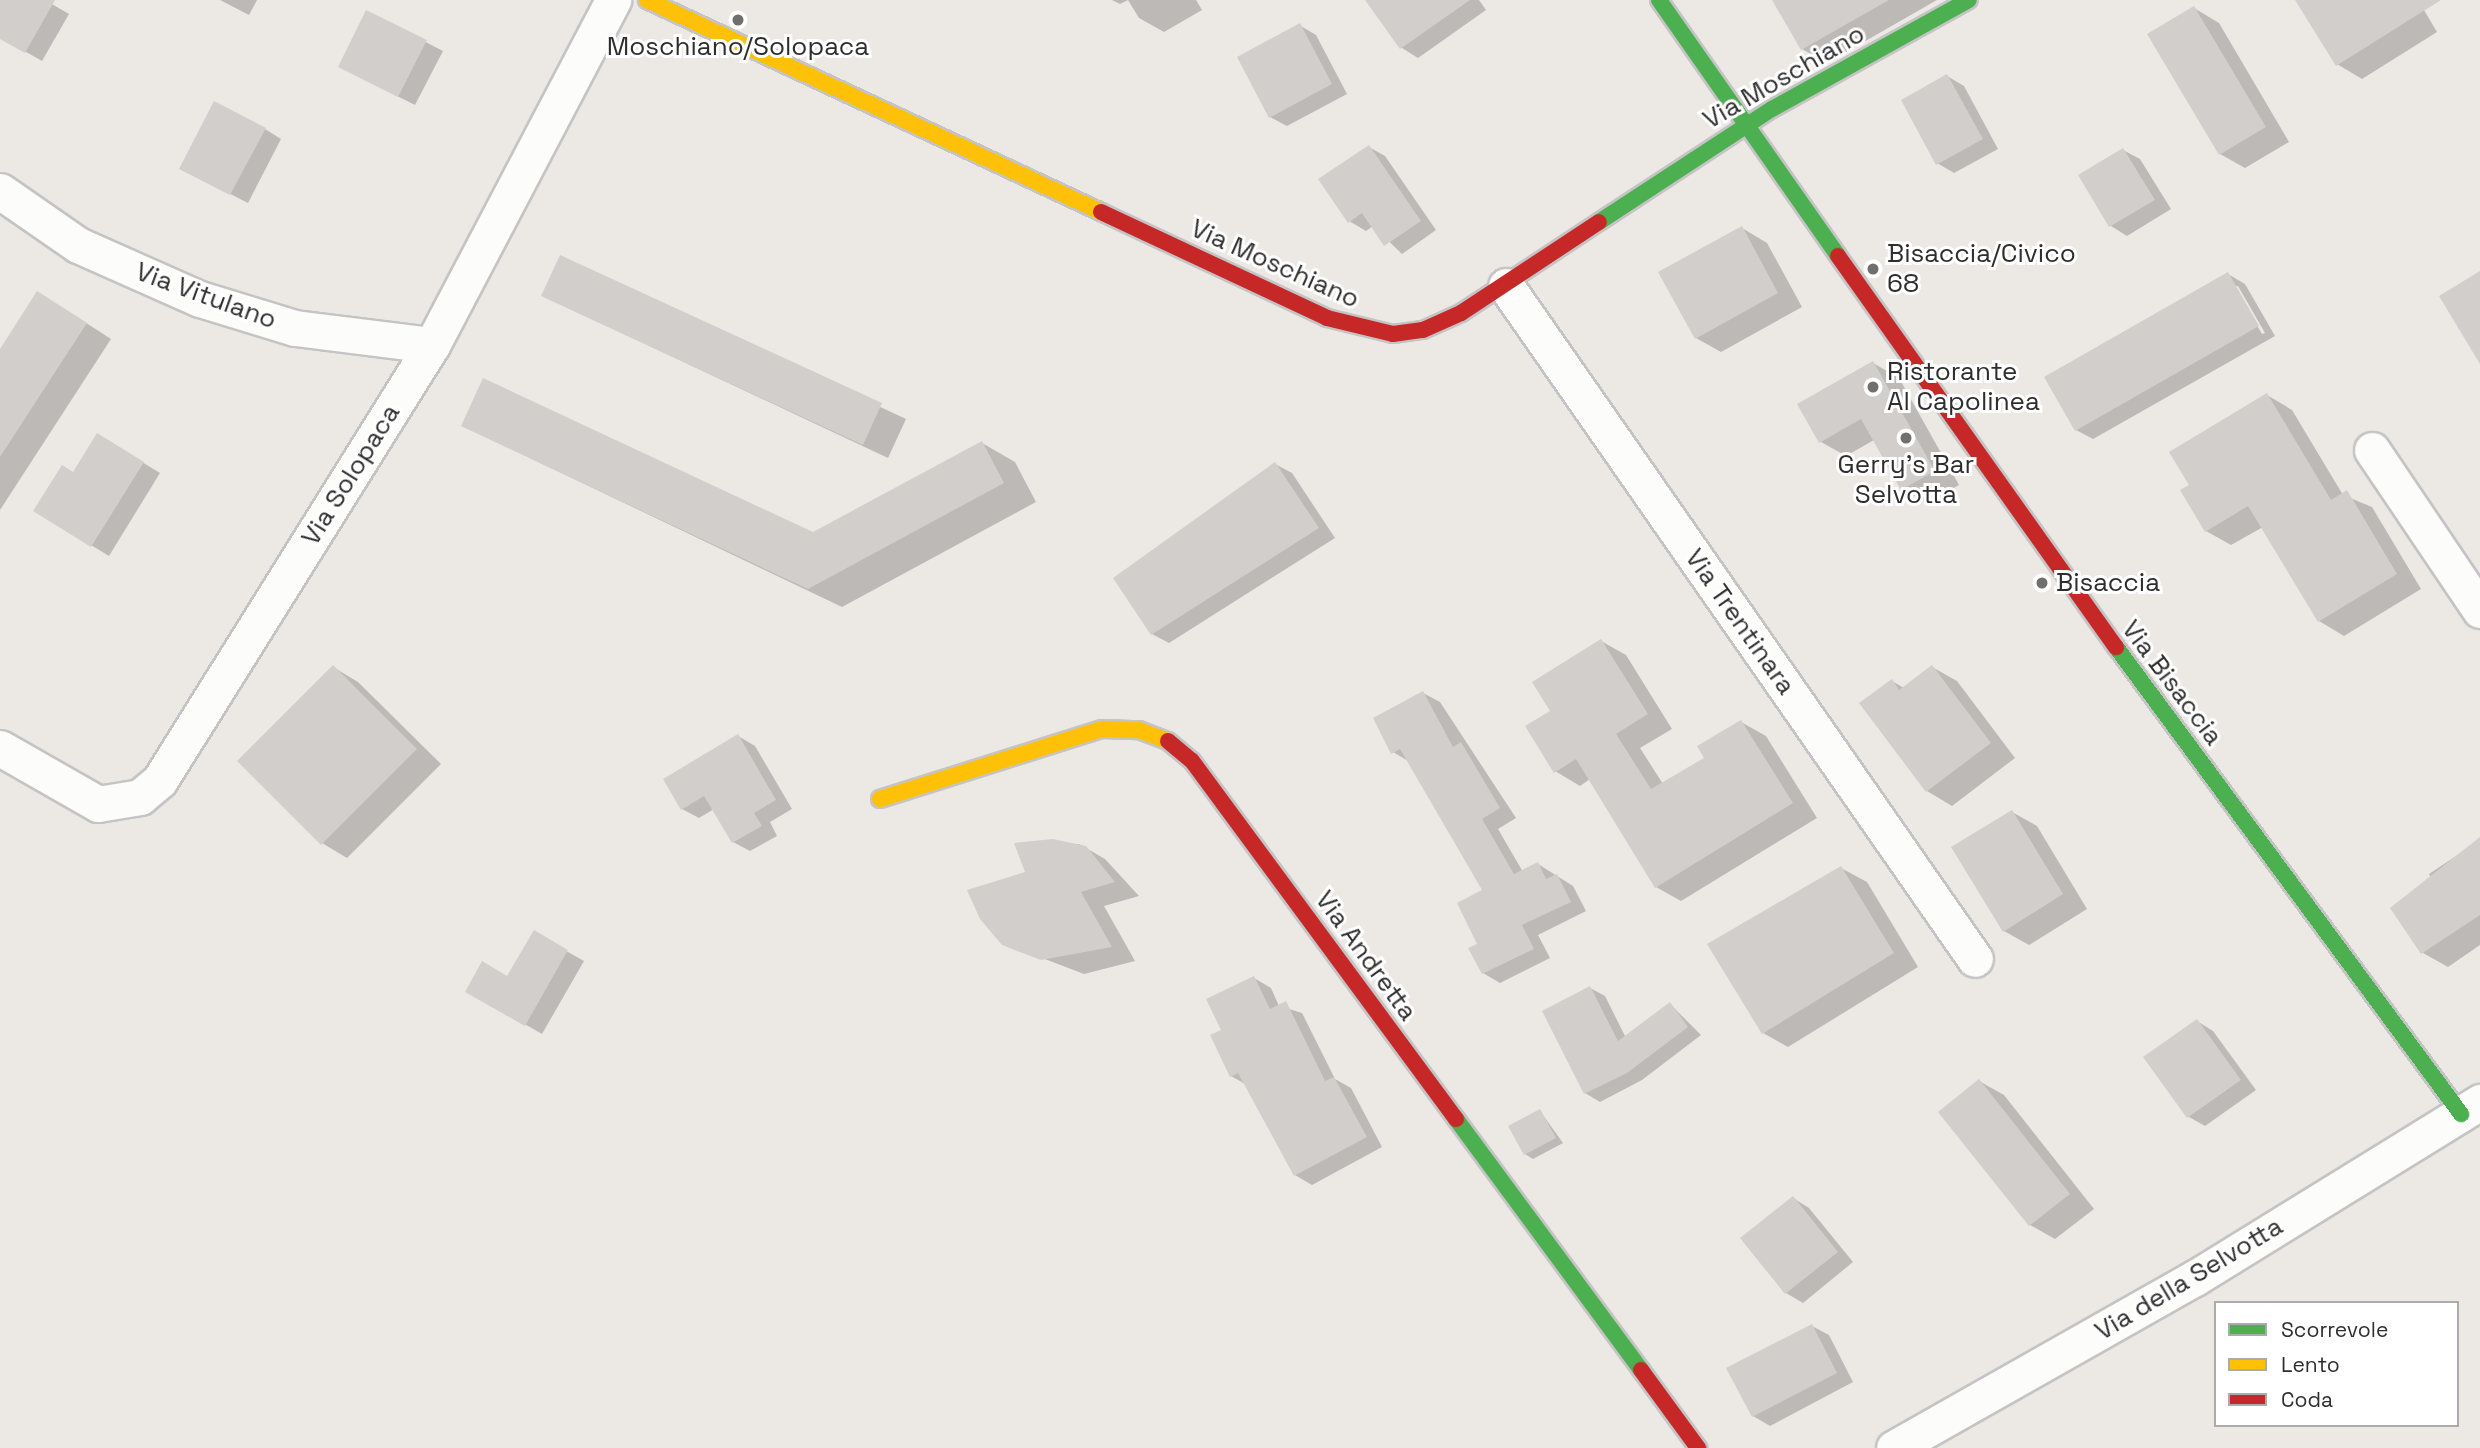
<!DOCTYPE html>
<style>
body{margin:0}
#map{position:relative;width:2480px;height:1448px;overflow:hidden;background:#ece8e4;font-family:"Space Grotesk",sans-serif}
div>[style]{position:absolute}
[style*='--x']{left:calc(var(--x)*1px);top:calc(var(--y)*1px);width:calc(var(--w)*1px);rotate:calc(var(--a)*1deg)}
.shadow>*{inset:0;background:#0003}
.building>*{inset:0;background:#d1cecb}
.roads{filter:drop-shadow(2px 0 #c5c4c5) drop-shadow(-2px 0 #c5c4c5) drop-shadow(0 2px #c5c4c5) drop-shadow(0 -2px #c5c4c5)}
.street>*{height:35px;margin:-17.5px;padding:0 17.5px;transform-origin:17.5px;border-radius:17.5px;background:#fcfcfb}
.fast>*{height:16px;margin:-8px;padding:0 8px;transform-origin:8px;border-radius:8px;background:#4caf50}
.slow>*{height:16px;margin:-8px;padding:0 8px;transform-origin:8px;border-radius:8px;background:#ffc107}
.jam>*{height:16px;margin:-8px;padding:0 8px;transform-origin:8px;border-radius:8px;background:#c62828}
.dots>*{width:19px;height:19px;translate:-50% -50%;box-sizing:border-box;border:4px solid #fff;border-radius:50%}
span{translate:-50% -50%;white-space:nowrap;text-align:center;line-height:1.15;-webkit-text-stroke:6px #fff;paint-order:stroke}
.poi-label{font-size:26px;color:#2e2e2e}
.left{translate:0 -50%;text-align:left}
.street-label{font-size:26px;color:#2e2e2e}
.legend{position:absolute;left:2214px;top:1301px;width:245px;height:126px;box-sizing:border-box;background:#fff;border:2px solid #ababab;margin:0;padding:9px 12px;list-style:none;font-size:21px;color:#2e2e2e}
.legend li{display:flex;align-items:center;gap:14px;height:35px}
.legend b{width:35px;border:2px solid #ababab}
</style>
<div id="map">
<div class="shadow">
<i style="clip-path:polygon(0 0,45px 0,69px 14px,42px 61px,0 37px)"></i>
<i style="clip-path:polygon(220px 0,257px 0,249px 15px)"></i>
<i style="clip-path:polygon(1112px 0,1128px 0,1120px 4px)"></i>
<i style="clip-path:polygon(1128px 0,1196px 0,1202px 10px,1164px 32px,1139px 18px)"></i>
<i style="clip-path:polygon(1367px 0,1479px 0,1486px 10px,1418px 58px,1402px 48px)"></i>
<i style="clip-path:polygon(1774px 0,1937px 0,1827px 63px,1802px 49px)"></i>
<i style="clip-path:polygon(2297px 0,2418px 0,2437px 32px,2362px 79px,2337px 64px)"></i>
<i style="clip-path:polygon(2194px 8px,2219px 23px,2289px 142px,2245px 168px,2220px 154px)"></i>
<i style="clip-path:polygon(367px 12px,443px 51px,415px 105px,357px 76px)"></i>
<i style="clip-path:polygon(1299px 25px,1316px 35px,1347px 94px,1287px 126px,1270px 117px)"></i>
<i style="clip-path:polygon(1947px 76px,1964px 86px,1998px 149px,1954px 173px,1937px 163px)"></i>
<i style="clip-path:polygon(265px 129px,281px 139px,248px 203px,197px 177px)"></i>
<i style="clip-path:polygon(1369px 147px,1385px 156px,1436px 230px,1402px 254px,1373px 226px,1366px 231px,1349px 221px)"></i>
<i style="clip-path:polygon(2123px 150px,2140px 159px,2171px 209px,2127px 236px,2111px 226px)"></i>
<i style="clip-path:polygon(1742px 228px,1767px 243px,1802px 307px,1721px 352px,1696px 338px)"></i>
<i style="clip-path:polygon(561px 257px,906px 419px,888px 458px,543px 296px)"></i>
<i style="clip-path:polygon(evenodd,2228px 274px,2245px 284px,2275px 336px,2093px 439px,2076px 430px,2228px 274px,2234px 286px,2238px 286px,2265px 333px,2262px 334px,2234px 286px)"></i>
<i style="clip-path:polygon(63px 308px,111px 339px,0 510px,0 352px)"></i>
<i style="clip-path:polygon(1873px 363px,1899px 378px,1959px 485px,1927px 503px,1902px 489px,1874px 440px,1846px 456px,1821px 442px)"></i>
<i style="clip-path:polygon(2267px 395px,2292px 410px,2343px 495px,2372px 507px,2421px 589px,2344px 636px,2319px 621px,2263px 527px,2231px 545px,2206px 531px,2191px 485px)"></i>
<i style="clip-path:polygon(463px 426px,813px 534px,982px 443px,1015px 462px,1036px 502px,842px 607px)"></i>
<i style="clip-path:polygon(114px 445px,160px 473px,109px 556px,35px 511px)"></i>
<i style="clip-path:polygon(1275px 464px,1292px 473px,1335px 538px,1169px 643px,1152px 634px)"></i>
<i style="clip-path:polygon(1601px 641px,1626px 655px,1672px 729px,1640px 748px,1663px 784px,1706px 759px,1741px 722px,1766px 736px,1817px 818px,1681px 901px,1656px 887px,1590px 779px,1580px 786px,1555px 771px,1552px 711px)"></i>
<i style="clip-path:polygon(333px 667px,358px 682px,441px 764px,347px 858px,322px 843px)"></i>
<i style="clip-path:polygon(1932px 667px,1957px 681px,2015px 758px,1952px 806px,1927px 791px,1862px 704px,1892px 681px,1904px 688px)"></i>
<i style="clip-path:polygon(1423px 693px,1440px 702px,1516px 818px,1498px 829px,1523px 872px,1538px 864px,1573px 886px,1586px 911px,1538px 935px,1550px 958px,1500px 983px,1483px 973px,1485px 891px,1410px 762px,1393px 752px)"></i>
<i style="clip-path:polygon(738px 736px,755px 746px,792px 809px,770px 822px,777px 836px,750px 851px,733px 842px,714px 809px,699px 818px,682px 809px)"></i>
<i style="clip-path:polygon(2012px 812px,2037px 826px,2087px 909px,2029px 945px,2004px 931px)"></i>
<i style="clip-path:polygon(2480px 840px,2480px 945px,2448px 967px,2423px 953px,2433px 881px,2429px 874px)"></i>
<i style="clip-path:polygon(1079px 844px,1105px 859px,1139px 896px,1104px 906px,1135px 961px,1084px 974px,1003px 943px,1027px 873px,1017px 845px)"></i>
<i style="clip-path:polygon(1841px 868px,1867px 882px,1918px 967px,1788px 1047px,1763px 1033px)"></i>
<i style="clip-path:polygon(534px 933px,584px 961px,542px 1034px,467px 991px,508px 978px)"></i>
<i style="clip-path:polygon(1254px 978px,1271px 988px,1279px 1006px,1302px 1013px,1335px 1079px,1351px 1088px,1382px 1147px,1312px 1185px,1295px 1175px,1247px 1085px,1231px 1076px,1223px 1031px)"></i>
<i style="clip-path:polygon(1590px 988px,1605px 996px,1626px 1038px,1670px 1004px,1701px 1035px,1642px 1080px,1600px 1102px,1585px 1093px)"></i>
<i style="clip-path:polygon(2197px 1021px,2213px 1031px,2256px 1090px,2205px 1126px,2189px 1117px)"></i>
<i style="clip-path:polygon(1979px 1081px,2004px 1095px,2094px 1209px,2055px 1239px,2030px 1225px)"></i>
<i style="clip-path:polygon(1540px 1111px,1563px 1143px,1533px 1159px,1525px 1154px)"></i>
<i style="clip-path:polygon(1793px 1198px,1809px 1208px,1853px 1262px,1803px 1303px,1786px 1293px,1742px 1238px)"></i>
<i style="clip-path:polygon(1812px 1326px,1829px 1335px,1853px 1382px,1770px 1426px,1753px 1416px)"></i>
</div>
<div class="building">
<i style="clip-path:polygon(0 0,55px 0,25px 53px,0 39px)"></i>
<i style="clip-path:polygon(1365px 0,1470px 0,1400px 49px)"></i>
<i style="clip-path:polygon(1772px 0,1889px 0,1801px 50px)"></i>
<i style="clip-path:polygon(2295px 0,2441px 0,2336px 66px)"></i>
<i style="clip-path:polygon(2194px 6px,2266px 127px,2219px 155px,2147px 34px)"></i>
<i style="clip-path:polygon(366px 10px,427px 40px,398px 97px,338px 67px)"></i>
<i style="clip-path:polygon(1300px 23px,1332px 84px,1269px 118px,1237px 57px)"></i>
<i style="clip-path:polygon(1947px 74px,1983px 139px,1936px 165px,1901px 100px)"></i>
<i style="clip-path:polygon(214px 101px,266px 128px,230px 195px,179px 169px)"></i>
<i style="clip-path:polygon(1369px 145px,1421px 221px,1384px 246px,1362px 213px,1348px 223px,1318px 179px)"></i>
<i style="clip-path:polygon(2123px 148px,2155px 200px,2109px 227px,2078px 175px)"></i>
<i style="clip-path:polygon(1742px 226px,1778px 293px,1695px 339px,1658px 272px)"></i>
<i style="clip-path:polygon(560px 255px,882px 403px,863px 445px,541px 296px)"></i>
<i style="clip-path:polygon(2480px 271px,2480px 364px,2439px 296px)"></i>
<i style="clip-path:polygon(2228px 272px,2259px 326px,2075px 431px,2044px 377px)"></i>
<i style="clip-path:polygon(37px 291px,87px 323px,0 457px,0 349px)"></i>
<i style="clip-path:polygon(1873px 361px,1935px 471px,1901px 490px,1861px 419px,1819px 443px,1797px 404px)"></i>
<i style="clip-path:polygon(483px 378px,813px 532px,982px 441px,1004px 483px,808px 589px,461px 426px)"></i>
<i style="clip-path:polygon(2267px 393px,2331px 500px,2347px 490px,2397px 574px,2318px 622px,2248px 506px,2205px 532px,2180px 490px,2189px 485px,2169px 452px)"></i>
<i style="clip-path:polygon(97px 433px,144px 462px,91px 547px,33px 511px,62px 465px,73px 472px)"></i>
<i style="clip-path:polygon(1275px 462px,1319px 528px,1151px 635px,1113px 578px)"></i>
<i style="clip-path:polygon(1601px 639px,1648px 714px,1616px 734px,1651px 789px,1704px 758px,1697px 746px,1741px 720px,1793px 803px,1655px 888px,1576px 759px,1554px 773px,1525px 726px,1550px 711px,1532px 682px)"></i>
<i style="clip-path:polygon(333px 665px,417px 749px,321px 845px,237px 761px)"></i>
<i style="clip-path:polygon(1932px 665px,1991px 743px,1926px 792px,1859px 703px,1892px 679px,1899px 690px)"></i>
<i style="clip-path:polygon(1423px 691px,1453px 747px,1461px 742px,1500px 808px,1482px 819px,1514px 874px,1538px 862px,1546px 879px,1557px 874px,1571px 902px,1522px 925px,1534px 949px,1482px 974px,1468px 948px,1477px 944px,1457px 903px,1482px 890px,1400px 749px,1391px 754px,1373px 718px)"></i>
<i style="clip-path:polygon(738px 734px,776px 800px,754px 813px,762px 826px,732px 843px,704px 796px,681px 810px,663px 779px)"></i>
<i style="clip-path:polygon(2012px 810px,2063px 894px,2003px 932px,1951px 847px)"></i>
<i style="clip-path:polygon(2480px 837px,2480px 915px,2421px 954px,2390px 908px)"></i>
<i style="clip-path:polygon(1053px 839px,1086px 846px,1115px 882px,1081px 892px,1112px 947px,1041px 960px,1002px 945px,980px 919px,967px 890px,1025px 872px,1014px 843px)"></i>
<i style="clip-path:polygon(1841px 866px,1894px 953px,1762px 1034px,1707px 944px)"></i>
<i style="clip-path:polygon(534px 930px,568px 950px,525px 1026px,465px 992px,482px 961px,507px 976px)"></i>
<i style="clip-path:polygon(1254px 976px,1270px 1009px,1286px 1001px,1325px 1081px,1334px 1077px,1367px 1137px,1294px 1176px,1238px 1073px,1230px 1077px,1210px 1035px,1221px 1030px,1206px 999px)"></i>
<i style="clip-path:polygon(1590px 986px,1618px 1041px,1670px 1002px,1688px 1027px,1627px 1073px,1584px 1094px,1542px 1011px)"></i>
<i style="clip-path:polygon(2197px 1019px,2241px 1080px,2187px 1118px,2143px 1057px)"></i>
<i style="clip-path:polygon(1979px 1079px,2070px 1194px,2029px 1226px,1938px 1112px)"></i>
<i style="clip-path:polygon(1540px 1109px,1556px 1138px,1524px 1155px,1508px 1126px)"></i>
<i style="clip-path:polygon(1793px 1196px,1838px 1252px,1785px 1294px,1740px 1238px)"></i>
<i style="clip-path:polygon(1812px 1324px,1837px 1373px,1752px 1417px,1726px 1368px)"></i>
</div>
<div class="roads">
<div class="street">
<i style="--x:0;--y:191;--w:95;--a:34.7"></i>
<i style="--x:78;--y:245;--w:133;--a:23.9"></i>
<i style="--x:200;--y:299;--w:99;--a:17"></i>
<i style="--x:295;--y:328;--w:138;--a:7.1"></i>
<i style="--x:1506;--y:286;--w:820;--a:55.13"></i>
<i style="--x:2372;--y:450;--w:193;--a:56"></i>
<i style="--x:0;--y:748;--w:113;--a:29.7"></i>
<i style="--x:98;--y:804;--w:43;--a:-9.5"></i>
<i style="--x:140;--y:797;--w:26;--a:-40"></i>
<i style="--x:160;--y:780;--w:513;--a:-57.98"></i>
<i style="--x:432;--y:345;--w:390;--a:-62.3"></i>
<i style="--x:1894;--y:1448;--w:346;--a:-29.5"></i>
<i style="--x:2195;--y:1278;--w:335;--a:-31.7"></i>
</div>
<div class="fast">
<i style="--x:1659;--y:0;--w:312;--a:55"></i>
<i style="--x:1599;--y:222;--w:207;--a:-33.2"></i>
<i style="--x:1772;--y:109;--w:225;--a:-29"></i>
<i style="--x:2116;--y:647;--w:581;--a:53.54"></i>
<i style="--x:1456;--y:1119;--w:312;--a:53.6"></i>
</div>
<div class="slow">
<i style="--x:647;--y:0;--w:501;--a:25.03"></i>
<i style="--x:880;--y:799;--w:233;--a:-17.5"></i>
<i style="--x:1102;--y:729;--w:37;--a:2"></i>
<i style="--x:1139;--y:730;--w:31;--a:21"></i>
</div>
<div class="jam">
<i style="--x:1101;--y:212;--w:250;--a:25.1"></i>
<i style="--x:1327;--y:318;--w:68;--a:13.6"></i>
<i style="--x:1393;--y:334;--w:30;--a:-8"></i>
<i style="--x:1423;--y:330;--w:42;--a:-24.1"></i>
<i style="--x:1461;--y:313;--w:165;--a:-33.4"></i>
<i style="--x:1838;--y:256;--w:480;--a:54.6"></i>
<i style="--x:1168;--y:741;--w:31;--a:40"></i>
<i style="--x:1192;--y:761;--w:445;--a:53.6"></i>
<i style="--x:1641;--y:1370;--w:97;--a:53.8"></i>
</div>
</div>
<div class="dots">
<i style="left:738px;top:20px;background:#706f6e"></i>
<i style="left:1873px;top:269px;background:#706f6e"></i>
<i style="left:1873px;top:387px;background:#706f6e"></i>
<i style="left:1906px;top:438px;background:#706f6e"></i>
<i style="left:2042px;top:583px;background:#706f6e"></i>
</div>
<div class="poi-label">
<span style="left:738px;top:47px">Moschiano/Solopaca</span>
<span class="left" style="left:1887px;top:269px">Bisaccia/Civico<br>68</span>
<span class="left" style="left:1887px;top:387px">Ristorante<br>Al Capolinea</span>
<span style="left:1906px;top:480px">Gerry's Bar<br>Selvotta</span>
<span class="left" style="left:2056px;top:583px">Bisaccia</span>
</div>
<div class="street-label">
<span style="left:1784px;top:77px;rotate:-30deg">Via Moschiano</span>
<span style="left:1275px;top:264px;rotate:24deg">Via Moschiano</span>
<span style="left:206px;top:296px;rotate:20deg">Via Vitulano</span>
<span style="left:351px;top:475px;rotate:-58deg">Via Solopaca</span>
<span style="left:1740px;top:622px;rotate:55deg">Via Trentinara</span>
<span style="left:2172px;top:683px;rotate:53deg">Via Bisaccia</span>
<span style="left:1366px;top:956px;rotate:54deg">Via Andretta</span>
<span style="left:2189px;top:1279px;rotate:-31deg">Via della Selvotta</span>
</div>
<ul class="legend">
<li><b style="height:9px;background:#4caf50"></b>Scorrevole</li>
<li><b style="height:9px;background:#ffc107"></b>Lento</li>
<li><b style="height:9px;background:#c62828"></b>Coda</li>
</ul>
</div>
